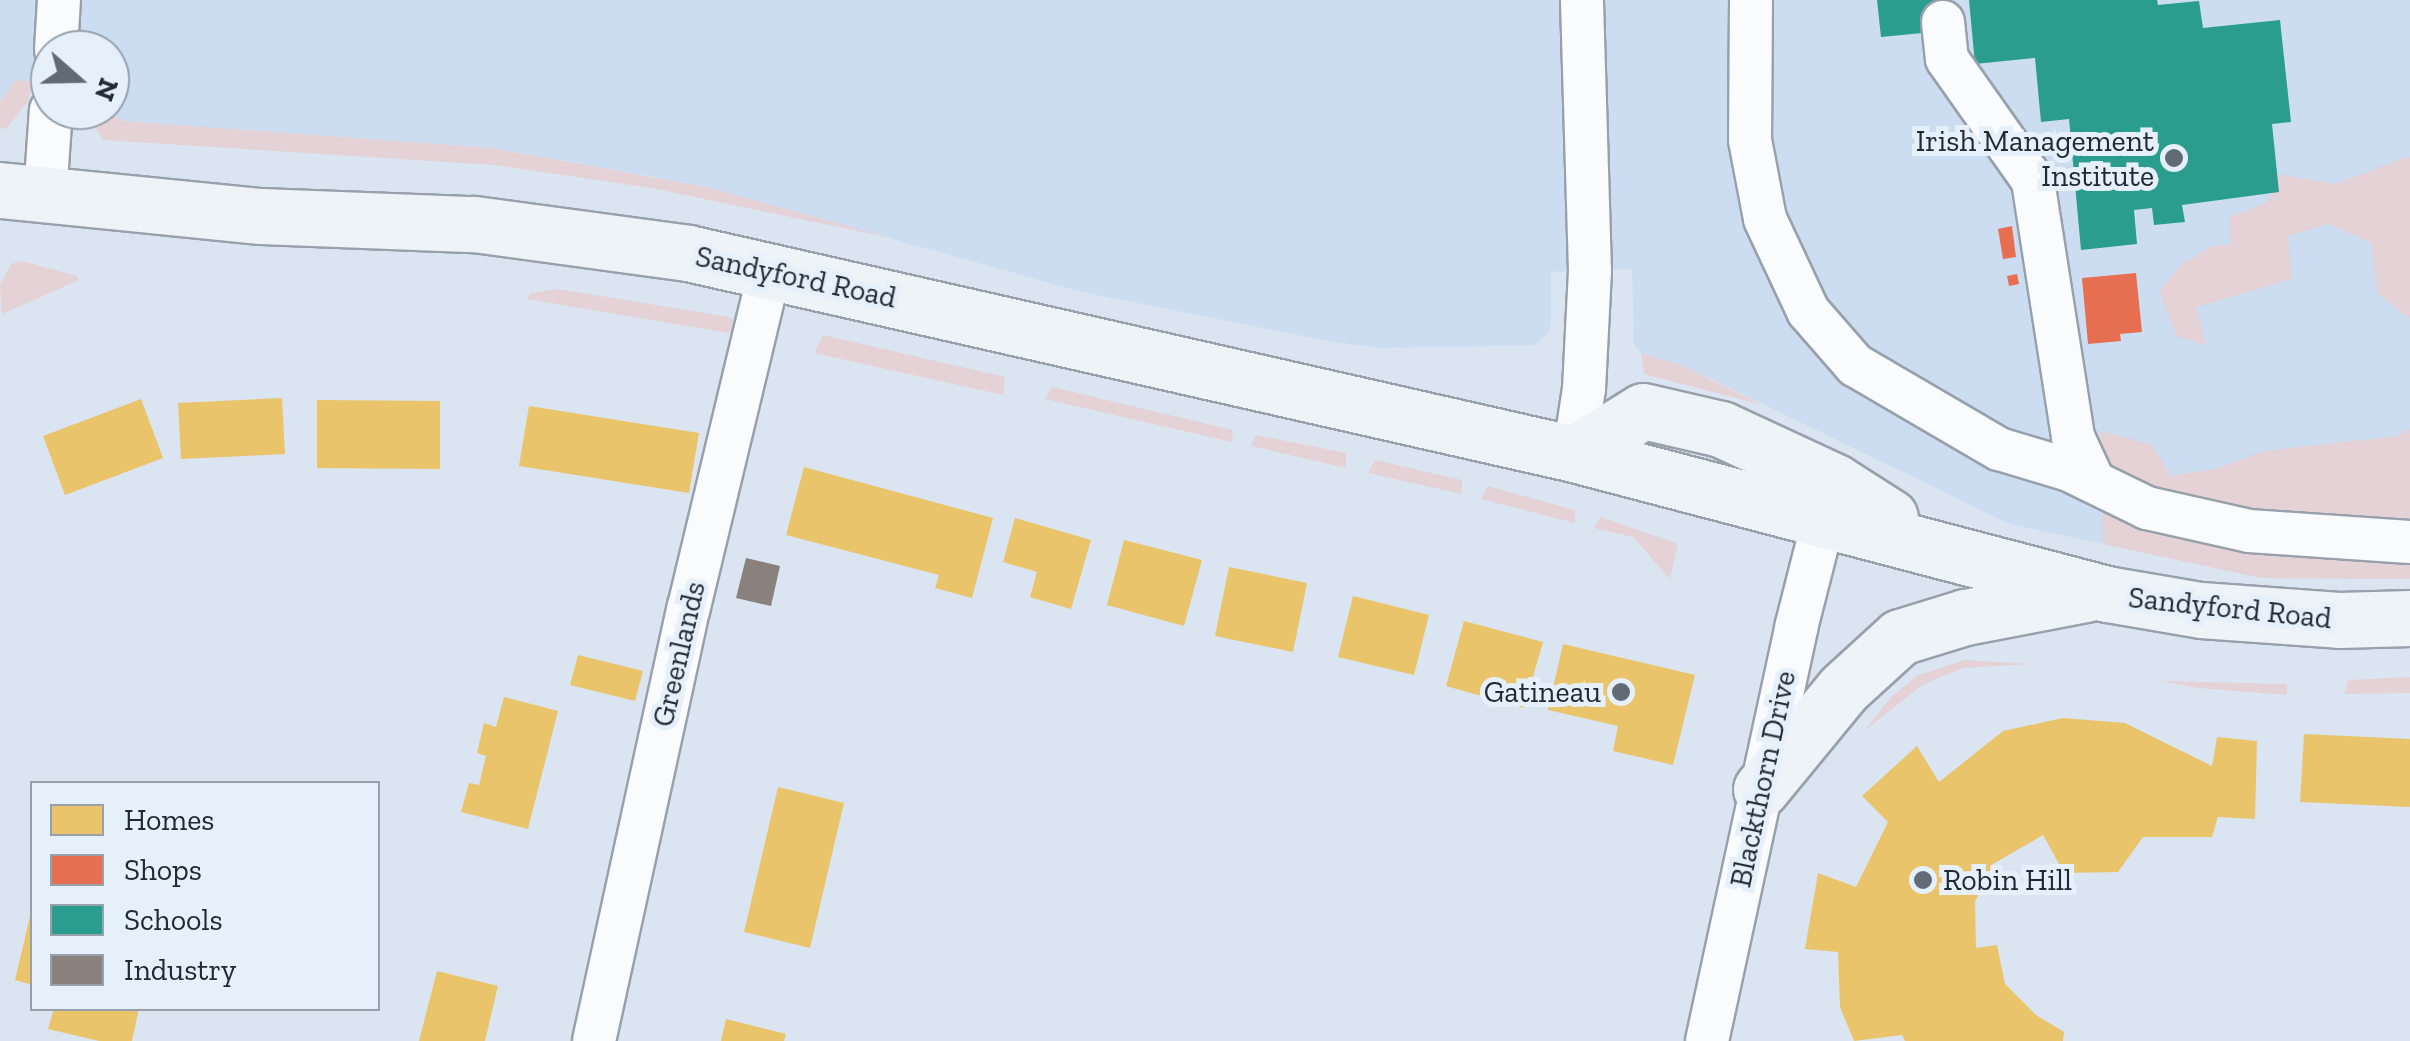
<!DOCTYPE html>
<style>
body{margin:0}
#map{position:relative;width:2410px;height:1041px;overflow:hidden;background:#dae5f1;font-family:"Zilla Slab",serif}
div>[style]{position:absolute}
[style*='--x']{left:calc(var(--x)*1px);top:calc(var(--y)*1px);width:calc(var(--w)*1px);rotate:calc(var(--a)*1deg)}
.built>*{inset:0;background:#ccddf1}
.green>*{inset:0;background:#e4d2d6}
.homes>*{inset:0;background:#e9c46a}
.shops>*{inset:0;background:#e76f51}
.schools>*{inset:0;background:#2a9d8f}
.industry>*{inset:0;background:#8a817c}
.roads{filter:drop-shadow(2px 0 #97a0ab) drop-shadow(-2px 0 #97a0ab) drop-shadow(0 2px #97a0ab) drop-shadow(0 -2px #97a0ab)}
.minor>*{height:42px;margin:-21px;padding:0 21px;transform-origin:21px;border-radius:21px;background:#f9fbfd}
.major>*{height:55px;margin:-27.5px;padding:0 27.5px;transform-origin:27.5px;border-radius:27.5px;background:#eef3f7}
.dots>*{width:28px;height:28px;translate:-50% -50%;box-sizing:border-box;border:5px solid #e6f0fb;border-radius:50%}
span{translate:-50% -50%;white-space:nowrap;text-align:center;line-height:1.15;-webkit-text-stroke:10px #e6f0fb;paint-order:stroke}
.poi-label{font-size:30px;color:#202934}
.right{translate:-100% -50%;text-align:right}
.left{translate:0 -50%;text-align:left}
.street-label{font-size:30px;color:#202934}
.legend{position:absolute;left:30px;top:781px;width:350px;height:230px;box-sizing:border-box;background:#e6f0fb;border:2px solid #97a0ab;margin:0;padding:12px 18px;list-style:none;font-size:30px;color:#202934}
.legend li{display:flex;align-items:center;gap:20px;height:50px}
.legend b{width:50px;border:2px solid #97a0ab}
.north{position:absolute;left:30px;top:30px;width:100px;height:100px;box-sizing:border-box;background:#e6f0fb;border:2px solid #97a0ab;border-radius:50%;rotate:110deg;font-size:28px;font-weight:700;line-height:40px;text-align:center;color:#202934}
.north::after{content:'';display:block;margin:auto;width:35px;height:45px;background:#616b76;clip-path:polygon(50% 0,100% 100%,50% 72%,0 100%)}
</style>
<div id="map">
<div class="built">
<i style="clip-path:polygon(0 0,2410px 0,2410px 579px,2262px 578px,2010px 524px,1701px 374px,1641px 353px,1634px 344px,1632px 269px,1551px 272px,1551px 322px,1548px 334px,1534px 345px,1382px 348px,1333px 342px,1082px 292px,707px 187px,656px 177px,491px 148px,122px 121px,105px 110px,110px 110px,110px 50px,50px 50px,50px 83px,15px 80px,0 102px)"></i>
</div>
<div class="green">
<i style="clip-path:polygon(15px 80px,33px 82px,28px 101px,6px 129px,0 128px,0 102px)"></i>
<i style="clip-path:polygon(84px 110px,105px 110px,123px 121px,491px 148px,707px 187px,891px 238px,652px 188px,494px 165px,103px 140px)"></i>
<i style="clip-path:polygon(2410px 156px,2410px 319px,2377px 293px,2371px 243px,2329px 224px,2288px 236px,2292px 279px,2196px 307px,2206px 345px,2177px 336px,2159px 291px,2183px 263px,2212px 246px,2230px 245px,2230px 217px,2267px 202px,2275px 189px,2277px 174px,2335px 184px)"></i>
<i style="clip-path:polygon(23px 261px,76px 276px,79px 280px,2px 314px,0 285px,11px 264px)"></i>
<i style="clip-path:polygon(558px 289px,729px 317px,735px 322px,735px 334px,526px 299px,531px 293px)"></i>
<i style="clip-path:polygon(823px 335px,1005px 377px,1003px 395px,814px 353px)"></i>
<i style="clip-path:polygon(1641px 353px,1681px 365px,1763px 405px,1644px 374px)"></i>
<i style="clip-path:polygon(1052px 387px,1233px 430px,1232px 442px,1045px 399px)"></i>
<i style="clip-path:polygon(2410px 428px,2410px 579px,2262px 578px,2103px 544px,2100px 431px,2151px 444px,2171px 476px,2216px 469px,2264px 451px,2398px 436px)"></i>
<i style="clip-path:polygon(1256px 435px,1346px 453px,1346px 468px,1251px 446px)"></i>
<i style="clip-path:polygon(1375px 460px,1462px 480px,1462px 494px,1368px 473px)"></i>
<i style="clip-path:polygon(1488px 486px,1575px 510px,1575px 523px,1481px 499px)"></i>
<i style="clip-path:polygon(1601px 517px,1678px 544px,1670px 579px,1633px 537px,1594px 528px)"></i>
<i style="clip-path:polygon(1965px 660px,2032px 664px,1964px 668px,1940px 677px,1920px 687px,1864px 731px,1891px 697px,1917px 676px)"></i>
<i style="clip-path:polygon(2410px 677px,2410px 693px,2344px 694px,2348px 680px)"></i>
<i style="clip-path:polygon(2160px 681px,2287px 684px,2287px 695px,2198px 688px)"></i>
</div>
<div class="homes">
<i style="clip-path:polygon(282px 398px,285px 454px,181px 459px,178px 403px)"></i>
<i style="clip-path:polygon(141px 399px,163px 458px,65px 495px,43px 436px)"></i>
<i style="clip-path:polygon(317px 400px,440px 401px,440px 469px,317px 468px)"></i>
<i style="clip-path:polygon(529px 406px,699px 433px,689px 493px,519px 466px)"></i>
<i style="clip-path:polygon(804px 467px,993px 518px,972px 598px,935px 588px,939px 575px,786px 535px)"></i>
<i style="clip-path:polygon(1015px 518px,1091px 540px,1071px 609px,1030px 597px,1037px 572px,1003px 562px)"></i>
<i style="clip-path:polygon(1124px 540px,1202px 560px,1184px 626px,1107px 605px)"></i>
<i style="clip-path:polygon(1229px 567px,1307px 583px,1293px 652px,1215px 636px)"></i>
<i style="clip-path:polygon(1353px 596px,1429px 615px,1414px 675px,1338px 657px)"></i>
<i style="clip-path:polygon(1464px 621px,1543px 642px,1524px 708px,1446px 686px)"></i>
<i style="clip-path:polygon(1563px 644px,1695px 675px,1673px 765px,1613px 751px,1618px 726px,1548px 710px)"></i>
<i style="clip-path:polygon(578px 655px,643px 671px,635px 701px,570px 685px)"></i>
<i style="clip-path:polygon(504px 697px,558px 711px,528px 829px,461px 812px,469px 783px,479px 785px,486px 756px,477px 753px,484px 723px,496px 727px)"></i>
<i style="clip-path:polygon(2063px 718px,2125px 723px,2212px 766px,2217px 737px,2257px 741px,2255px 819px,2218px 817px,2212px 837px,2143px 837px,2118px 872px,2064px 873px,2043px 835px,1993px 864px,1975px 902px,1976px 948px,1997px 945px,2005px 984px,2036px 1015px,2064px 1032px,2063px 1041px,1905px 1041px,1902px 1035px,1854px 1041px,1840px 1007px,1838px 952px,1805px 949px,1818px 873px,1856px 887px,1888px 822px,1862px 796px,1917px 746px,1939px 782px,2003px 731px)"></i>
<i style="clip-path:polygon(2304px 734px,2410px 739px,2410px 807px,2300px 802px)"></i>
<i style="clip-path:polygon(778px 787px,844px 803px,810px 948px,744px 932px)"></i>
<i style="clip-path:polygon(31px 912px,32px 912px,32px 985px,15px 980px)"></i>
<i style="clip-path:polygon(437px 971px,498px 986px,485px 1041px,419px 1041px)"></i>
<i style="clip-path:polygon(54px 1008px,139px 1008px,132px 1041px,99px 1041px,48px 1029px)"></i>
<i style="clip-path:polygon(726px 1019px,786px 1034px,784px 1041px,721px 1041px)"></i>
</div>
<div class="shops">
<i style="clip-path:polygon(2012px 226px,2016px 257px,2003px 259px,1998px 229px)"></i>
<i style="clip-path:polygon(2136px 273px,2142px 332px,2120px 334px,2121px 341px,2088px 344px,2082px 278px)"></i>
<i style="clip-path:polygon(2017px 274px,2019px 284px,2009px 286px,2007px 276px)"></i>
</div>
<div class="schools">
<i style="clip-path:polygon(1877px 0,1941px 0,1943px 31px,1881px 37px)"></i>
<i style="clip-path:polygon(1969px 0,2157px 0,2158px 5px,2199px 1px,2203px 28px,2280px 20px,2291px 122px,2272px 124px,2279px 192px,2182px 205px,2185px 222px,2154px 225px,2152px 208px,2134px 210px,2137px 244px,2081px 250px,2069px 119px,2041px 122px,2035px 58px,1975px 64px)"></i>
</div>
<div class="industry">
<i style="clip-path:polygon(746px 558px,780px 566px,771px 606px,736px 598px)"></i>
</div>
<div class="roads">
<div class="minor">
<i style="--x:1751;--y:0;--w:140;--a:90.4"></i>
<i style="--x:1750;--y:140;--w:80;--a:79.2"></i>
<i style="--x:1765;--y:219;--w:102;--a:64.9"></i>
<i style="--x:1808;--y:311;--w:72;--a:49"></i>
<i style="--x:1855;--y:365;--w:167;--a:30.3"></i>
<i style="--x:1999;--y:449;--w:73;--a:16.7"></i>
<i style="--x:2069;--y:470;--w:87;--a:26"></i>
<i style="--x:2147;--y:508;--w:105;--a:12.7"></i>
<i style="--x:2249;--y:531;--w:161;--a:3.9"></i>
<i style="--x:1943;--y:22;--w:37;--a:84"></i>
<i style="--x:1947;--y:59;--w:149;--a:54.8"></i>
<i style="--x:2033;--y:181;--w:259;--a:81.1"></i>
<i style="--x:2073;--y:437;--w:47;--a:65.1"></i>
<i style="--x:56;--y:50;--w:50;--a:-86.6"></i>
<i style="--x:45;--y:195;--w:85;--a:-86"></i>
<i style="--x:1574;--y:454;--w:66;--a:-81.3"></i>
<i style="--x:1584;--y:389;--w:118;--a:-87.1"></i>
<i style="--x:1590;--y:271;--w:271;--a:-91.7"></i>
<i style="--x:594;--y:1041;--w:444;--a:-77.7"></i>
<i style="--x:689;--y:607;--w:348;--a:-76.5"></i>
<i style="--x:1707;--y:1041;--w:422;--a:-77.8"></i>
<i style="--x:1796;--y:628;--w:114;--a:-75.7"></i>
</div>
<div class="major">
<i style="--x:0;--y:190;--w:262;--a:5.7"></i>
<i style="--x:261;--y:216;--w:213;--a:2.2"></i>
<i style="--x:474;--y:224;--w:216;--a:7.7"></i>
<i style="--x:688;--y:253;--w:909;--a:12.78"></i>
<i style="--x:1574;--y:454;--w:551;--a:14.72"></i>
<i style="--x:2107;--y:594;--w:95;--a:9.7"></i>
<i style="--x:2201;--y:610;--w:138;--a:4.1"></i>
<i style="--x:2339;--y:620;--w:71;--a:-1.6"></i>
<i style="--x:1574;--y:454;--w:81;--a:-31.9"></i>
<i style="--x:1643;--y:411;--w:80;--a:13"></i>
<i style="--x:1721;--y:429;--w:126;--a:24.9"></i>
<i style="--x:1835;--y:482;--w:65;--a:32.5"></i>
<i style="--x:1761;--y:789;--w:129;--a:-50.6"></i>
<i style="--x:1843;--y:689;--w:77;--a:-42.4"></i>
<i style="--x:1900;--y:637;--w:68;--a:-17.1"></i>
<i style="--x:1965;--y:617;--w:123;--a:-10.8"></i>
</div>
</div>
<div class="dots">
<i style="left:2174px;top:158px;background:#616b76"></i>
<i style="left:1621px;top:692px;background:#616b76"></i>
<i style="left:1923px;top:880px;background:#616b76"></i>
</div>
<div class="poi-label">
<span class="right" style="left:2154px;top:158px">Irish Management<br>Institute</span>
<span class="right" style="left:1601px;top:692px">Gatineau</span>
<span class="left" style="left:1943px;top:880px">Robin Hill</span>
</div>
<div class="street-label">
<span style="left:796px;top:277px;rotate:12deg">Sandyford Road</span>
<span style="left:2230px;top:608px;rotate:6deg">Sandyford Road</span>
<span style="left:679px;top:654px;rotate:-77deg">Greenlands</span>
<span style="left:1763px;top:779px;rotate:-78deg">Blackthorn Drive</span>
</div>
<ul class="legend">
<li><b style="height:28px;background:#e9c46a"></b>Homes</li>
<li><b style="height:28px;background:#e76f51"></b>Shops</li>
<li><b style="height:28px;background:#2a9d8f"></b>Schools</li>
<li><b style="height:28px;background:#8a817c"></b>Industry</li>
</ul>
<div class="north">N</div>
</div>
